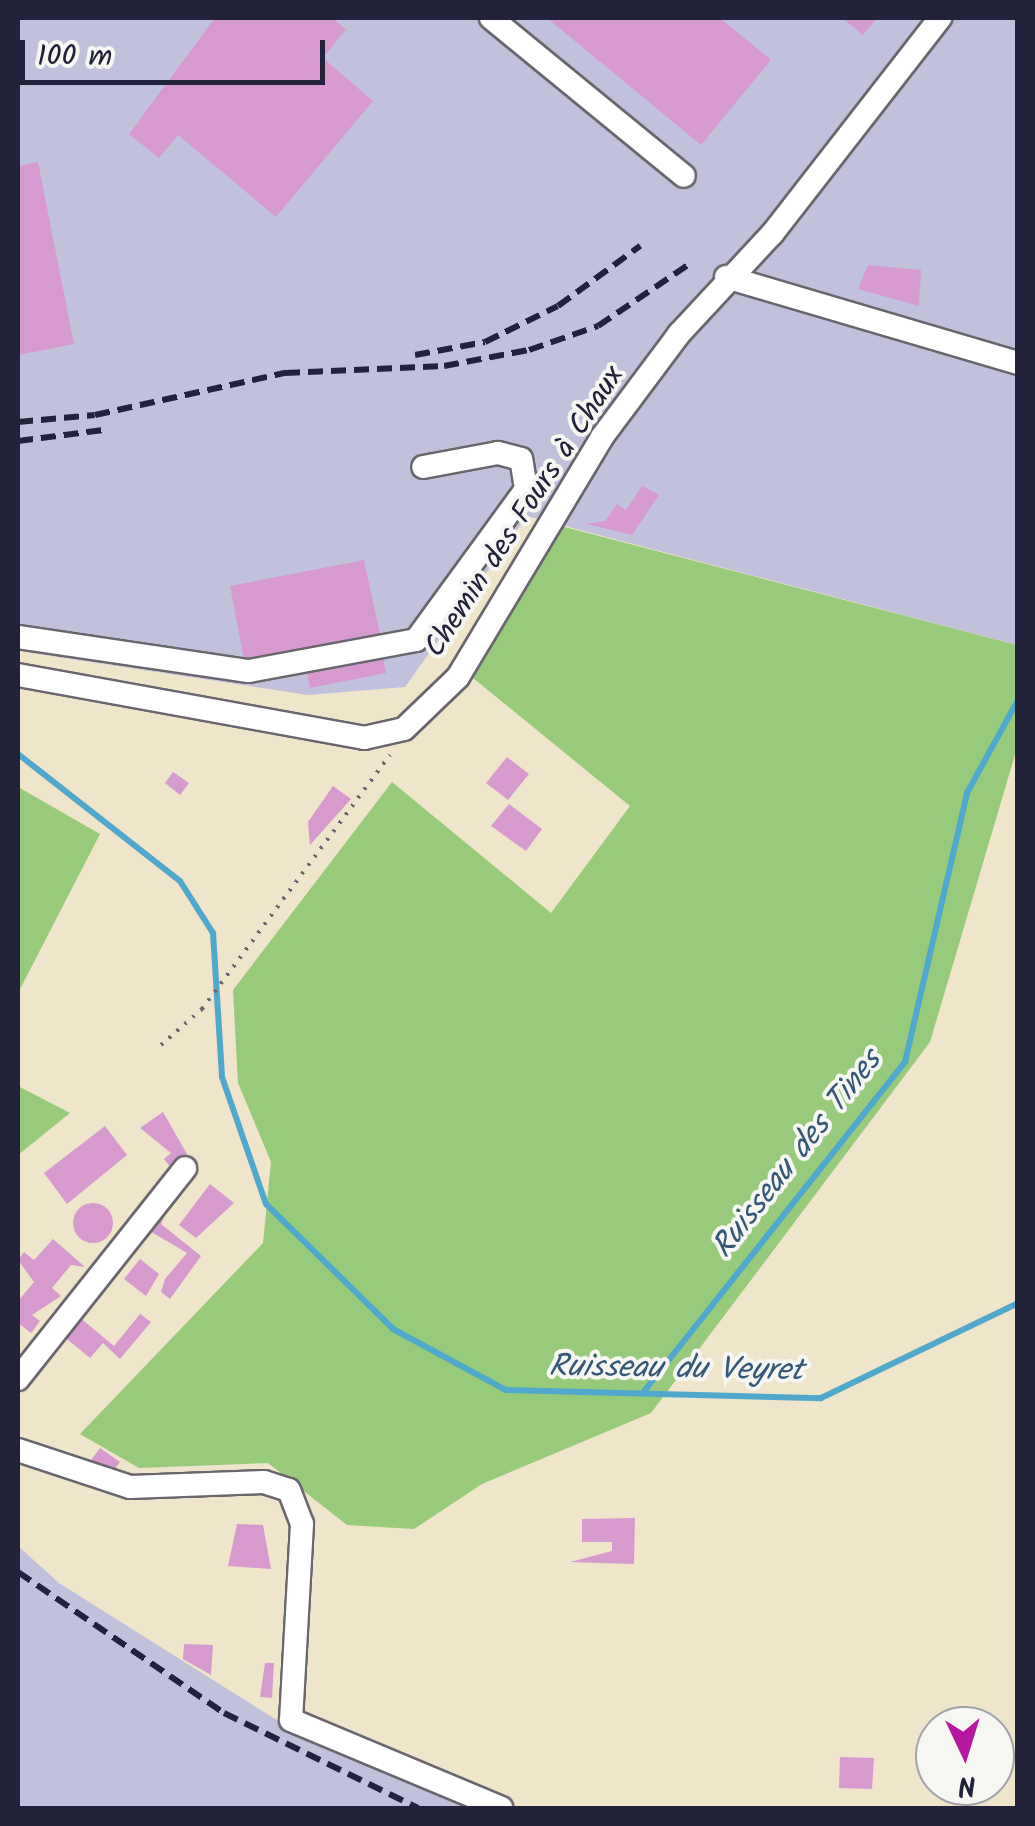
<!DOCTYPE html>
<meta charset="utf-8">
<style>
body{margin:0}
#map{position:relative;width:1035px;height:1826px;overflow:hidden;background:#eee5ca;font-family:Kalam,sans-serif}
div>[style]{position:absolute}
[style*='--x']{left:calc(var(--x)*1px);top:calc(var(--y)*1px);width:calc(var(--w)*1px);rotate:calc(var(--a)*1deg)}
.industrial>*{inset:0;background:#c2c1dc}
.green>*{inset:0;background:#97ca7a}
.stream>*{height:6px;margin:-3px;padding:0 3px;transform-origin:3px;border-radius:3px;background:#50a9cd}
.building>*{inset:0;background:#d69ace}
.round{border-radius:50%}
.path>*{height:4px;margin-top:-2px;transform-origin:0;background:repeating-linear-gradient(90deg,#69666d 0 2.5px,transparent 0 10.5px)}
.roads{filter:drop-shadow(2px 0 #69666d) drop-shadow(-2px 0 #69666d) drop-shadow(0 2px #69666d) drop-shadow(0 -2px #69666d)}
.minor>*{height:22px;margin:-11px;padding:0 11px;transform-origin:11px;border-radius:11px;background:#fff}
.rail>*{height:6px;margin-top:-3px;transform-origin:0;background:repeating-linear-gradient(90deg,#22223b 0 15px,transparent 0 23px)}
span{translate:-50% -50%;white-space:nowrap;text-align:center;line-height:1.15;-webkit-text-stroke:8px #f6f6f2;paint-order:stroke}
.street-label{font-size:30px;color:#22223b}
.water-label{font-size:32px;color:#345875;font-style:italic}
.frame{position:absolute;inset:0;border:20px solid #22223b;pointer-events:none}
.north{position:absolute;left:915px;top:1706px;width:100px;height:100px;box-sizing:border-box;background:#f6f6f2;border:2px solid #a1a1a9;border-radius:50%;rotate:176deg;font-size:28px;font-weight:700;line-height:40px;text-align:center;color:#22223b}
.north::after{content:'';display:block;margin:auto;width:35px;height:45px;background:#b5179e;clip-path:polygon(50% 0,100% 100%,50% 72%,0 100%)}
.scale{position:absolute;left:20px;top:40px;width:305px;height:45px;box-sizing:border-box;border:5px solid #22223b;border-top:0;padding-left:12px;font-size:30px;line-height:35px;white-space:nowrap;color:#22223b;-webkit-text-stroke:8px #f6f6f2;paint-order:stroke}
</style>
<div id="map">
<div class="industrial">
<i style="clip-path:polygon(18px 18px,1017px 18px,1017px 645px,527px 516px,405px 687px,308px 695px,18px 651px)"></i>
<i style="clip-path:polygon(18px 1546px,59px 1583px,291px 1729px,490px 1808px,18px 1808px)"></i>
</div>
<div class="green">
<i style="clip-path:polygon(557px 525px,1017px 645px,1017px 748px,930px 1042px,651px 1413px,482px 1484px,414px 1529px,347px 1525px,268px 1463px,139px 1468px,80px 1434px,263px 1243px,271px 1162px,238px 1083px,233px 990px,392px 782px,551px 913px,630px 806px,473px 678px)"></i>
<i style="clip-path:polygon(18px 787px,100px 834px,18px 993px)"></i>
<i style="clip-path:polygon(18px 1086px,70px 1113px,18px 1155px)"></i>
</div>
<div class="stream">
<i style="--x:18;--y:754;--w:206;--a:38.1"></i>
<i style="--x:180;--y:881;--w:62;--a:57.6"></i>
<i style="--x:213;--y:933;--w:144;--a:86.4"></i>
<i style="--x:222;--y:1077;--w:134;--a:70.9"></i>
<i style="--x:266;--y:1204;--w:178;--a:44.5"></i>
<i style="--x:393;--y:1329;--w:128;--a:28.4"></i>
<i style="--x:506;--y:1390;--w:315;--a:1.5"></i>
<i style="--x:821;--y:1398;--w:219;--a:-25.7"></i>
<i style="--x:645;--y:1390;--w:419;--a:-51.6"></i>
<i style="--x:905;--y:1062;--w:276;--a:-77"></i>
<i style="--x:967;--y:793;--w:106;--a:-61.3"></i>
</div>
<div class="building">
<i style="clip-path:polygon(215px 18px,332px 18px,346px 29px,323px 58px,373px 101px,276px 217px,178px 135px,159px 158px,129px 134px)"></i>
<i style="clip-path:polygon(547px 18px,720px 18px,771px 60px,701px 145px)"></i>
<i style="clip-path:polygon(842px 18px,877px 18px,863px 35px)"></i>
<i style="clip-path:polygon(38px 162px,74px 344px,18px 355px,18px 166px)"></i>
<i style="clip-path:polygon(868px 265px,921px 270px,919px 306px,858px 289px)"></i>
<i style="clip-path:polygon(642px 486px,659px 495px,632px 535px,586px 524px,605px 521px,617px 504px,626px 510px)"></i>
<i style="clip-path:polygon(364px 560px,380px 634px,244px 660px,230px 586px)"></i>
<i style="clip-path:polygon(383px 658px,386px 673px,310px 688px,307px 672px)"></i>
<i style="clip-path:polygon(507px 757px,529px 774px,508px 800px,486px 783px)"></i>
<i style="clip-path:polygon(173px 772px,189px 783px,180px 795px,165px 783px)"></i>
<i style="clip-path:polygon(333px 786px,351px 799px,310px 845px,308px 822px)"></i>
<i style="clip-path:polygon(509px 804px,542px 829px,526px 851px,491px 826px)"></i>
<i style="clip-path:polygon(163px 1112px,187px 1154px,171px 1168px,164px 1159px,171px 1153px,140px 1128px)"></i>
<i style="clip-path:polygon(105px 1126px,127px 1155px,67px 1204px,44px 1173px)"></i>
<i style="clip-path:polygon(210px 1184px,234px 1203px,196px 1238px,179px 1225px)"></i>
<i style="clip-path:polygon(171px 1200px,161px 1224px,201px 1256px,170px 1299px,161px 1292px,165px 1279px,187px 1253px,148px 1230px)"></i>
<i class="round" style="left:73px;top:1203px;width:40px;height:40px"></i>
<i style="clip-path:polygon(53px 1239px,85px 1267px,71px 1265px,52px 1288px,61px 1296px,32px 1315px,40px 1321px,31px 1333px,18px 1323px,18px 1301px,34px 1282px,18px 1260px,24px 1252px,34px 1260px)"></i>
<i style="clip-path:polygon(140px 1259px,159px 1274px,146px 1296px,124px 1279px)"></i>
<i style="clip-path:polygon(140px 1314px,151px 1322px,120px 1359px,103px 1343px,90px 1358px,62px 1335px,78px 1316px,114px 1346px)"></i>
<i style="clip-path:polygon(100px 1448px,120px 1462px,112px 1473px,86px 1467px)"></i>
<i style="clip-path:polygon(635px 1518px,634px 1564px,570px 1562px,612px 1551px,612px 1542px,582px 1542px,582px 1519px)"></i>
<i style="clip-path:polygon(237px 1524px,263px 1525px,271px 1569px,228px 1566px)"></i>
<i style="clip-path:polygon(184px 1644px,213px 1645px,211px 1675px,183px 1659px)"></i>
<i style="clip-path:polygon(265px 1663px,274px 1663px,272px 1698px,260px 1697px)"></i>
<i style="clip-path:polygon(840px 1757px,874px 1758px,872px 1789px,839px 1788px)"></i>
</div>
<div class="path">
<i style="--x:161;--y:1045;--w:55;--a:-41.3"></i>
<i style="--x:202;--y:1009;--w:316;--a:-53.5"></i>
</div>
<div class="roads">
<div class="minor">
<i style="--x:491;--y:18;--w:249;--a:39.3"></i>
<i style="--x:726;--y:277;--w:304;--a:16.4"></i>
<i style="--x:18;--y:637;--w:233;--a:8.4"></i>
<i style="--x:249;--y:671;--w:170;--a:-10.5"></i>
<i style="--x:416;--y:640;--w:187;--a:-53.9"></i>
<i style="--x:526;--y:489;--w:30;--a:-99"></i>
<i style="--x:521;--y:459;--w:24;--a:-165"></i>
<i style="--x:498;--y:453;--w:76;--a:169.4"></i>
<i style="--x:18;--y:675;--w:352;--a:10.3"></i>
<i style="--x:364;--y:738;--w:41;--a:-12.7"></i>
<i style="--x:404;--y:729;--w:75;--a:-43.9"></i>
<i style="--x:458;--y:677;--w:280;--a:-59"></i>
<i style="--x:602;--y:437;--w:129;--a:-53.2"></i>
<i style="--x:679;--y:334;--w:137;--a:-47.1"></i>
<i style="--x:772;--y:234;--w:274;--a:-52.1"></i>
<i style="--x:18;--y:1379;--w:269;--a:-51.6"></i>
<i style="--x:18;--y:1450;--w:118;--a:18.3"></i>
<i style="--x:130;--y:1487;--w:134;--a:-2.1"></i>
<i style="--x:264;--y:1482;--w:26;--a:18"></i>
<i style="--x:289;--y:1490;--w:36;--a:69"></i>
<i style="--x:302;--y:1524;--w:196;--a:93.2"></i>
<i style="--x:291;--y:1720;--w:228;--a:22.7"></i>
</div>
</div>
<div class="rail">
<i style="--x:415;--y:355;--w:71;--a:-10.5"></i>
<i style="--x:485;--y:342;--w:81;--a:-26.3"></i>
<i style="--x:558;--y:306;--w:102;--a:-36.2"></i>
<i style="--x:18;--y:422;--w:77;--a:-5.2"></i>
<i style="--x:95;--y:415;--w:195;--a:-12.5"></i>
<i style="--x:285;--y:373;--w:159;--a:-2.5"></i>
<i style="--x:444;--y:366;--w:86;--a:-10.7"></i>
<i style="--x:529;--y:350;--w:73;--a:-19.2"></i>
<i style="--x:598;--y:326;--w:114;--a:-34.2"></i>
<i style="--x:18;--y:441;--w:86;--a:-7.4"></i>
<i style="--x:18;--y:1572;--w:250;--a:34.4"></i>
<i style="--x:224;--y:1713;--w:216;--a:26.1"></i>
</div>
<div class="street-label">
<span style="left:525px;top:512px;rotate:-57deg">Chemin des Fours à Chaux</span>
</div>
<div class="water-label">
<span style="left:798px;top:1155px;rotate:-52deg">Ruisseau des Tines</span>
<span style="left:676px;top:1370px;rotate:1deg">Ruisseau du Veyret</span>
</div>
<div class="frame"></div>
<div class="north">N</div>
<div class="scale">100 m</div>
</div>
